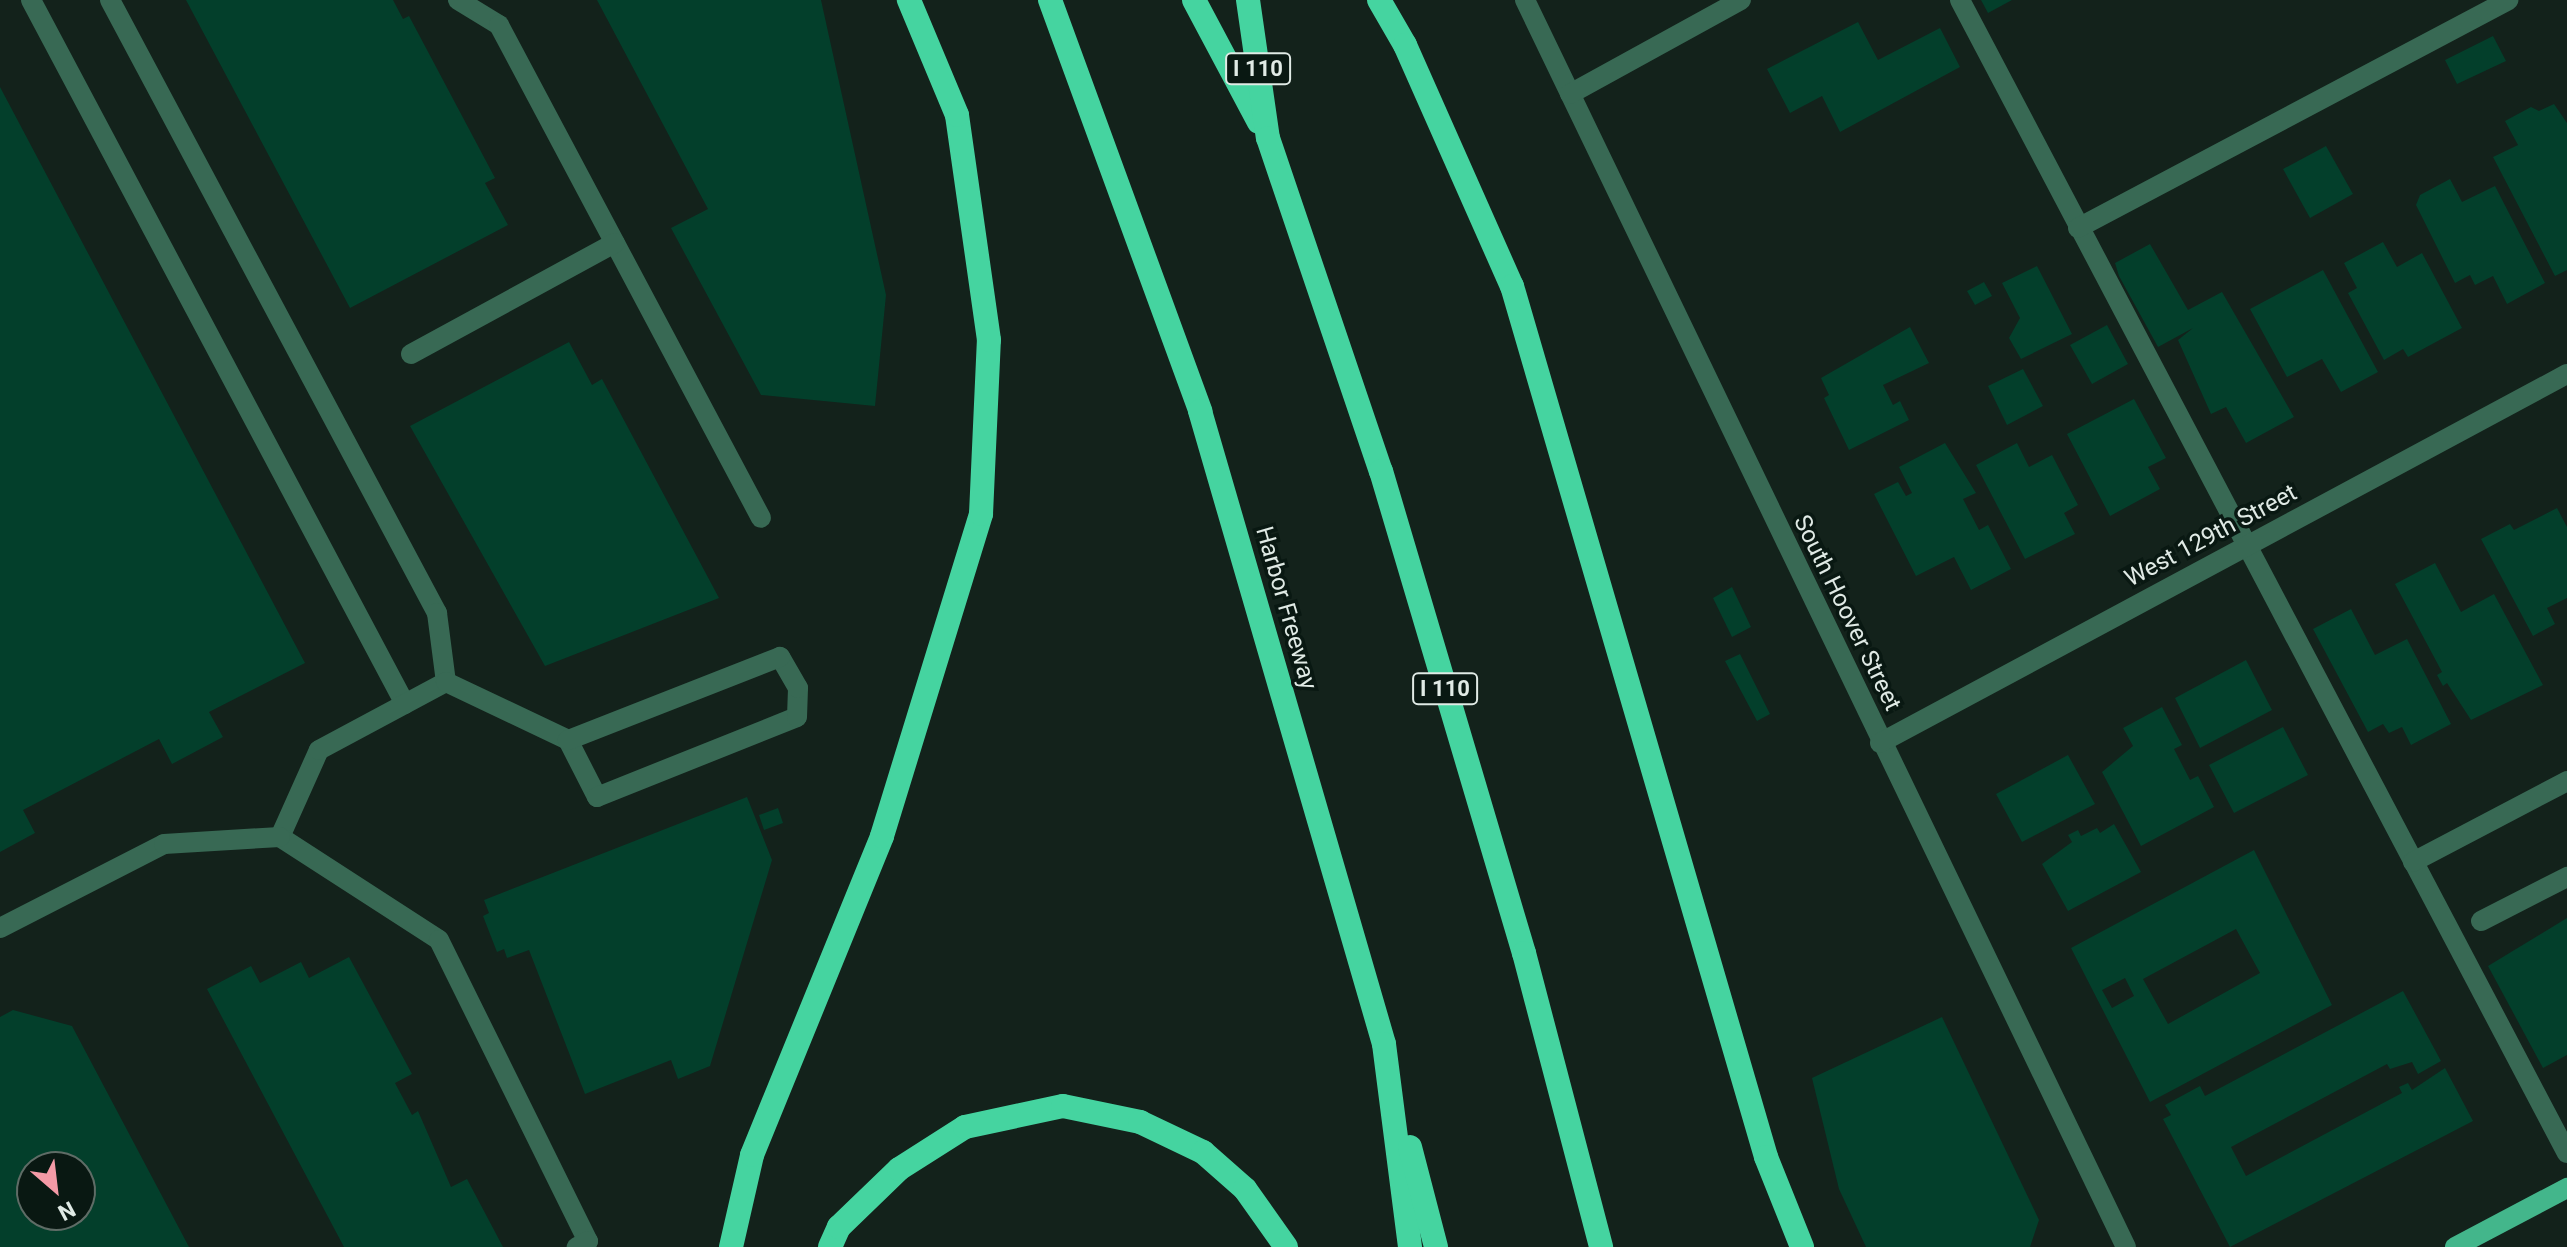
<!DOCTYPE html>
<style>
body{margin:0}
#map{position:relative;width:2567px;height:1247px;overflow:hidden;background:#13221b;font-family:Roboto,sans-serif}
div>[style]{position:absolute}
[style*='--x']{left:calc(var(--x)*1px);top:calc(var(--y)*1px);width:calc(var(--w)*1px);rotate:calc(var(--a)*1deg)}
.building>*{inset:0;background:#033f2b}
.minor>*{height:20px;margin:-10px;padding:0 10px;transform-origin:10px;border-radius:10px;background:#386954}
.major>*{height:20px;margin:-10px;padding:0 10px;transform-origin:10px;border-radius:10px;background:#43b68b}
.highway>*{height:24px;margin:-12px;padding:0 12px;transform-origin:12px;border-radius:12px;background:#45d4a0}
span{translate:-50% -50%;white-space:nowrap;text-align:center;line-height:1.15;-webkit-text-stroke:7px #091812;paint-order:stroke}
.shield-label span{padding:2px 6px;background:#091812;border:2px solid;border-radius:6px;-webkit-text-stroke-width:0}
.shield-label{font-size:22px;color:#e0eae5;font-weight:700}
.street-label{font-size:24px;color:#e0eae5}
.north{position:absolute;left:16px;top:1151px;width:80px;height:80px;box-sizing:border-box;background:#091812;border:2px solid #5f6c66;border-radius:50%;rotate:152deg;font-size:22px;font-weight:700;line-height:32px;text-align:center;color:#e0eae5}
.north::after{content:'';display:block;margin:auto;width:28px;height:36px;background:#f49aa6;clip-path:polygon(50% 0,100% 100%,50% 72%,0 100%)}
</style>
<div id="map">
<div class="building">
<i style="clip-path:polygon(186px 0,393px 0,403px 19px,409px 16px,495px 178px,485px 183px,508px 225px,350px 308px)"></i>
<i style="clip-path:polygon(597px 0,821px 0,886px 295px,875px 406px,761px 395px,671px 228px,708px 209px)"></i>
<i style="clip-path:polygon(1981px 0,2012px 0,1988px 13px)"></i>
<i style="clip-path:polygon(1858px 22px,1878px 60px,1940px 28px,1960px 67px,1840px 132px,1822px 96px,1790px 113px,1767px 69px)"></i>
<i style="clip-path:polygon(2493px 36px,2506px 61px,2457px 84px,2445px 60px)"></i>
<i style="clip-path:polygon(0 87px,305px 663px,209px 712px,223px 737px,172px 764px,159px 739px,23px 810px,35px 833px,0 852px)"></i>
<i style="clip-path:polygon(2554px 104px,2567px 123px,2567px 270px,2555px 276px,2493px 157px,2518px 145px,2505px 121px,2531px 107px,2539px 111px)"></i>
<i style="clip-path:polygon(2326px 146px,2353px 194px,2310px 218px,2283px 169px)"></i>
<i style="clip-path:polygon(2450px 179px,2462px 202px,2495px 186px,2545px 283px,2507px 304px,2493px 276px,2475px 285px,2470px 275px,2455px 283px,2416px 205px,2420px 195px)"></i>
<i style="clip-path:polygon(2383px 242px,2397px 267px,2422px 253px,2462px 328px,2408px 357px,2403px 349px,2384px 360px,2348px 293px,2357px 288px,2344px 263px)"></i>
<i style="clip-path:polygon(2150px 244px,2188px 310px,2222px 292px,2294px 417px,2246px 443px,2226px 407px,2211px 414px,2178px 340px,2193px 328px,2158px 347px,2119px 276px,2115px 263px)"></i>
<i style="clip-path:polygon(2037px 266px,2072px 334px,2021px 359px,2009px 338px,2020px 318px,2002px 283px)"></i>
<i style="clip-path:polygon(2323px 270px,2378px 372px,2341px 392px,2322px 359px,2287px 377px,2250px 309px)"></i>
<i style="clip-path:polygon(1984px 282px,1992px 296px,1975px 305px,1967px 291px)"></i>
<i style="clip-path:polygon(2107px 325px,2128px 364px,2092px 384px,2070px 345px)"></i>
<i style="clip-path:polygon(1910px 327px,1929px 363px,1883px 385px,1893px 405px,1900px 401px,1909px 420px,1849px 450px,1824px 398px,1829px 395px,1821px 378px)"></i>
<i style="clip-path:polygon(569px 342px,592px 385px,602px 379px,719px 598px,545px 666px,410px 426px)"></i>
<i style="clip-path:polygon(2023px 369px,2043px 406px,2007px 425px,1988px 386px)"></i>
<i style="clip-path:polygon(2134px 399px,2166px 458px,2148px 467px,2160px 489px,2110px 516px,2067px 434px)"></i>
<i style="clip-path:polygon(1945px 443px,1976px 493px,1963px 499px,1979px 530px,1988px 525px,2011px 569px,1971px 590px,1954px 557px,1916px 576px,1874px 494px,1898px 482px,1906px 496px,1912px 493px,1899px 467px)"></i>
<i style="clip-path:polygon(2017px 443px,2029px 467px,2052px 455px,2078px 505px,2064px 513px,2075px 534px,2025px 559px,1976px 465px)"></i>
<i style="clip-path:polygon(2557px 508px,2567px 527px,2567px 598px,2547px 608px,2555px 624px,2533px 636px,2481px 539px,2510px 524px,2514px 530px)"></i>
<i style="clip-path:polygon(2435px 563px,2461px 612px,2494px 594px,2543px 685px,2471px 720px,2447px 683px,2443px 686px,2437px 675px,2442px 672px,2395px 584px)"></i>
<i style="clip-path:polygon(1732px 587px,1751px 627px,1732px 637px,1713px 598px)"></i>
<i style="clip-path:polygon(2351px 609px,2375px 655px,2407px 639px,2451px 724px,2411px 745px,2402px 727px,2389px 733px,2383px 724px,2368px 732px,2313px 629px)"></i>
<i style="clip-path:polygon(1740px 654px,1770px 714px,1757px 721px,1725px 661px)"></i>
<i style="clip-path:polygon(2246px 660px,2272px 710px,2200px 748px,2175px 698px)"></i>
<i style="clip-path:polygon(2162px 707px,2182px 745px,2174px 749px,2190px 780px,2198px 776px,2214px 807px,2141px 846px,2102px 772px,2133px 746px,2123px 728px)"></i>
<i style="clip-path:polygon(2283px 727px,2308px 775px,2234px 813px,2209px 765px)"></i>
<i style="clip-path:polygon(2068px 755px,2095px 804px,2022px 842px,1996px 794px)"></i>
<i style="clip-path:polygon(747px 797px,772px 860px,710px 1066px,678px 1079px,671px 1060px,585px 1094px,529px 950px,507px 958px,504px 949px,497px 952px,483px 916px,489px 913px,484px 900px)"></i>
<i style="clip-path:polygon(778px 808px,783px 823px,764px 830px,759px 815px)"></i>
<i style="clip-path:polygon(2114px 824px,2141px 872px,2068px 911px,2042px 864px,2072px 842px,2068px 835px,2078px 830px,2081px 836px,2097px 828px,2100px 833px)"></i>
<i style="clip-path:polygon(evenodd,2254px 850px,2332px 1005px,2150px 1102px,2071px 948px,2254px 850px,2236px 929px,2260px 973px,2168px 1024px,2143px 979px,2236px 929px,2254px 850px,2125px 978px,2134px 996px,2112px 1008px,2102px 990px,2125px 978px)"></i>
<i style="clip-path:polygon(2567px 918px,2567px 1055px,2543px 1068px,2488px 966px)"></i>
<i style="clip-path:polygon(349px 957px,412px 1074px,395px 1083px,412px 1115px,418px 1111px,451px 1187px,467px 1179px,503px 1247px,344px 1247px,207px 989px,251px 966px,260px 983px,301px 962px,309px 978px)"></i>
<i style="clip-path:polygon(2403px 991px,2441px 1061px,2418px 1074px,2412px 1062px,2390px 1069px,2387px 1064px,2231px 1147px,2246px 1176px,2402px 1093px,2399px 1087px,2408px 1083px,2412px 1090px,2445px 1068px,2473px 1121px,2230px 1247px,2163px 1119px,2171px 1115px,2165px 1105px,2200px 1086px,2205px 1096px)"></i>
<i style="clip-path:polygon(evenodd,13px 1010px,72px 1026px,189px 1247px,0 1247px,0 1017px,13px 1010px,32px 1167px,80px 1167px,80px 1215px,32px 1215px,32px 1167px)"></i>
<i style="clip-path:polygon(1942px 1017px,2039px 1220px,2030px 1247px,1866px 1247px,1839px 1189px,1812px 1078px)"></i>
</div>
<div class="minor">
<i style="--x:31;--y:0;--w:797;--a:62.02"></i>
<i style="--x:110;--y:0;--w:695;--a:61.92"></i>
<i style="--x:437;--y:613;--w:70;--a:82.6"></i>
<i style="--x:458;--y:0;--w:48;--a:31.4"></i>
<i style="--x:499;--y:25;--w:558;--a:62.01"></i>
<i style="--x:1525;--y:0;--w:1384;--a:64.27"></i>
<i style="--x:1960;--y:0;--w:1303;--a:62.24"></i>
<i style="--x:1570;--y:94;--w:195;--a:-28.8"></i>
<i style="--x:2078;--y:228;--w:487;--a:-27.9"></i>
<i style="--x:411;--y:354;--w:232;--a:-28.6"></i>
<i style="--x:1880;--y:743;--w:780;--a:-28.24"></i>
<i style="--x:280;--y:837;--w:95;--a:-65.9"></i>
<i style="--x:319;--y:750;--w:144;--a:-28.2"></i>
<i style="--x:446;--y:682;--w:135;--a:25.4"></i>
<i style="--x:568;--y:740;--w:64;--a:63"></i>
<i style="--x:597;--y:797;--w:215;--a:-21.8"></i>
<i style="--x:797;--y:717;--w:29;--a:-88"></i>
<i style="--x:798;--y:688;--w:36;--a:-120"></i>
<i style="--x:780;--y:657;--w:228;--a:158.6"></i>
<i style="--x:280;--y:837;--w:189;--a:32.9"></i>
<i style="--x:439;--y:940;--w:336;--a:63.7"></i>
<i style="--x:588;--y:1241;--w:13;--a:151"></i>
<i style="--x:2413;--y:862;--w:174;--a:-27.7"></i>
<i style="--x:2481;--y:921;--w:97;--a:-27.1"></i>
<i style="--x:0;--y:928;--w:184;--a:-27.1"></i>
<i style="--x:164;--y:844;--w:116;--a:-3.5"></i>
</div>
<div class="major">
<i style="--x:2455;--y:1247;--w:127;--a:-27.8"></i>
</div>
<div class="highway">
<i style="--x:1050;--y:0;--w:438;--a:69.9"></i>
<i style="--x:1200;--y:411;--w:659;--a:73.79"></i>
<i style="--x:1384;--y:1044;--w:205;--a:82.7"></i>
<i style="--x:1194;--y:0;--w:138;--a:62"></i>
<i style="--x:1248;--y:0;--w:139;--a:81.8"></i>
<i style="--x:1268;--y:138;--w:352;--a:71.3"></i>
<i style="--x:1381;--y:471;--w:503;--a:73.48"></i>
<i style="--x:1524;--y:953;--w:304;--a:75.3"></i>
<i style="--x:1379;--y:0;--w:52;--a:60"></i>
<i style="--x:1405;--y:45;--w:264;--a:66.1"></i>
<i style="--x:1512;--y:286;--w:907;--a:73.74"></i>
<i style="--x:1766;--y:1157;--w:97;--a:68.2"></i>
<i style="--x:1410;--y:1147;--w:103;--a:75.4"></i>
<i style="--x:731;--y:1247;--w:94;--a:-77.1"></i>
<i style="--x:752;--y:1155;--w:344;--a:-67.8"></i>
<i style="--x:882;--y:836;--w:337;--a:-72.9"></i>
<i style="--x:981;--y:514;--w:174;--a:-87.4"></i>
<i style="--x:989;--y:340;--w:227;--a:-98.1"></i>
<i style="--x:957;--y:115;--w:125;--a:-112.7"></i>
<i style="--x:830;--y:1247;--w:22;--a:-66"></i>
<i style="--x:839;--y:1227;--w:83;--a:-44"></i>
<i style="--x:899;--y:1169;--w:78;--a:-32.5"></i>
<i style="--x:965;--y:1127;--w:100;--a:-12.1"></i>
<i style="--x:1063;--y:1106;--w:79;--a:11.7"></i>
<i style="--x:1140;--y:1122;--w:70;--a:25.5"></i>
<i style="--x:1203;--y:1152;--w:56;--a:41.4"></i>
<i style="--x:1245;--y:1189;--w:71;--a:54.7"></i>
</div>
<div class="shield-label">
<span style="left:1258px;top:69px">I 110</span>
<span style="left:1445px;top:689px">I 110</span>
</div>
<div class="street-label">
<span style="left:2211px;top:536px;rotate:-28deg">West 129th Street</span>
<span style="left:1286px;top:608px;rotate:74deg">Harbor Freeway</span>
<span style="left:1847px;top:613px;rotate:64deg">South Hoover Street</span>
</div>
<div class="north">N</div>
</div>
